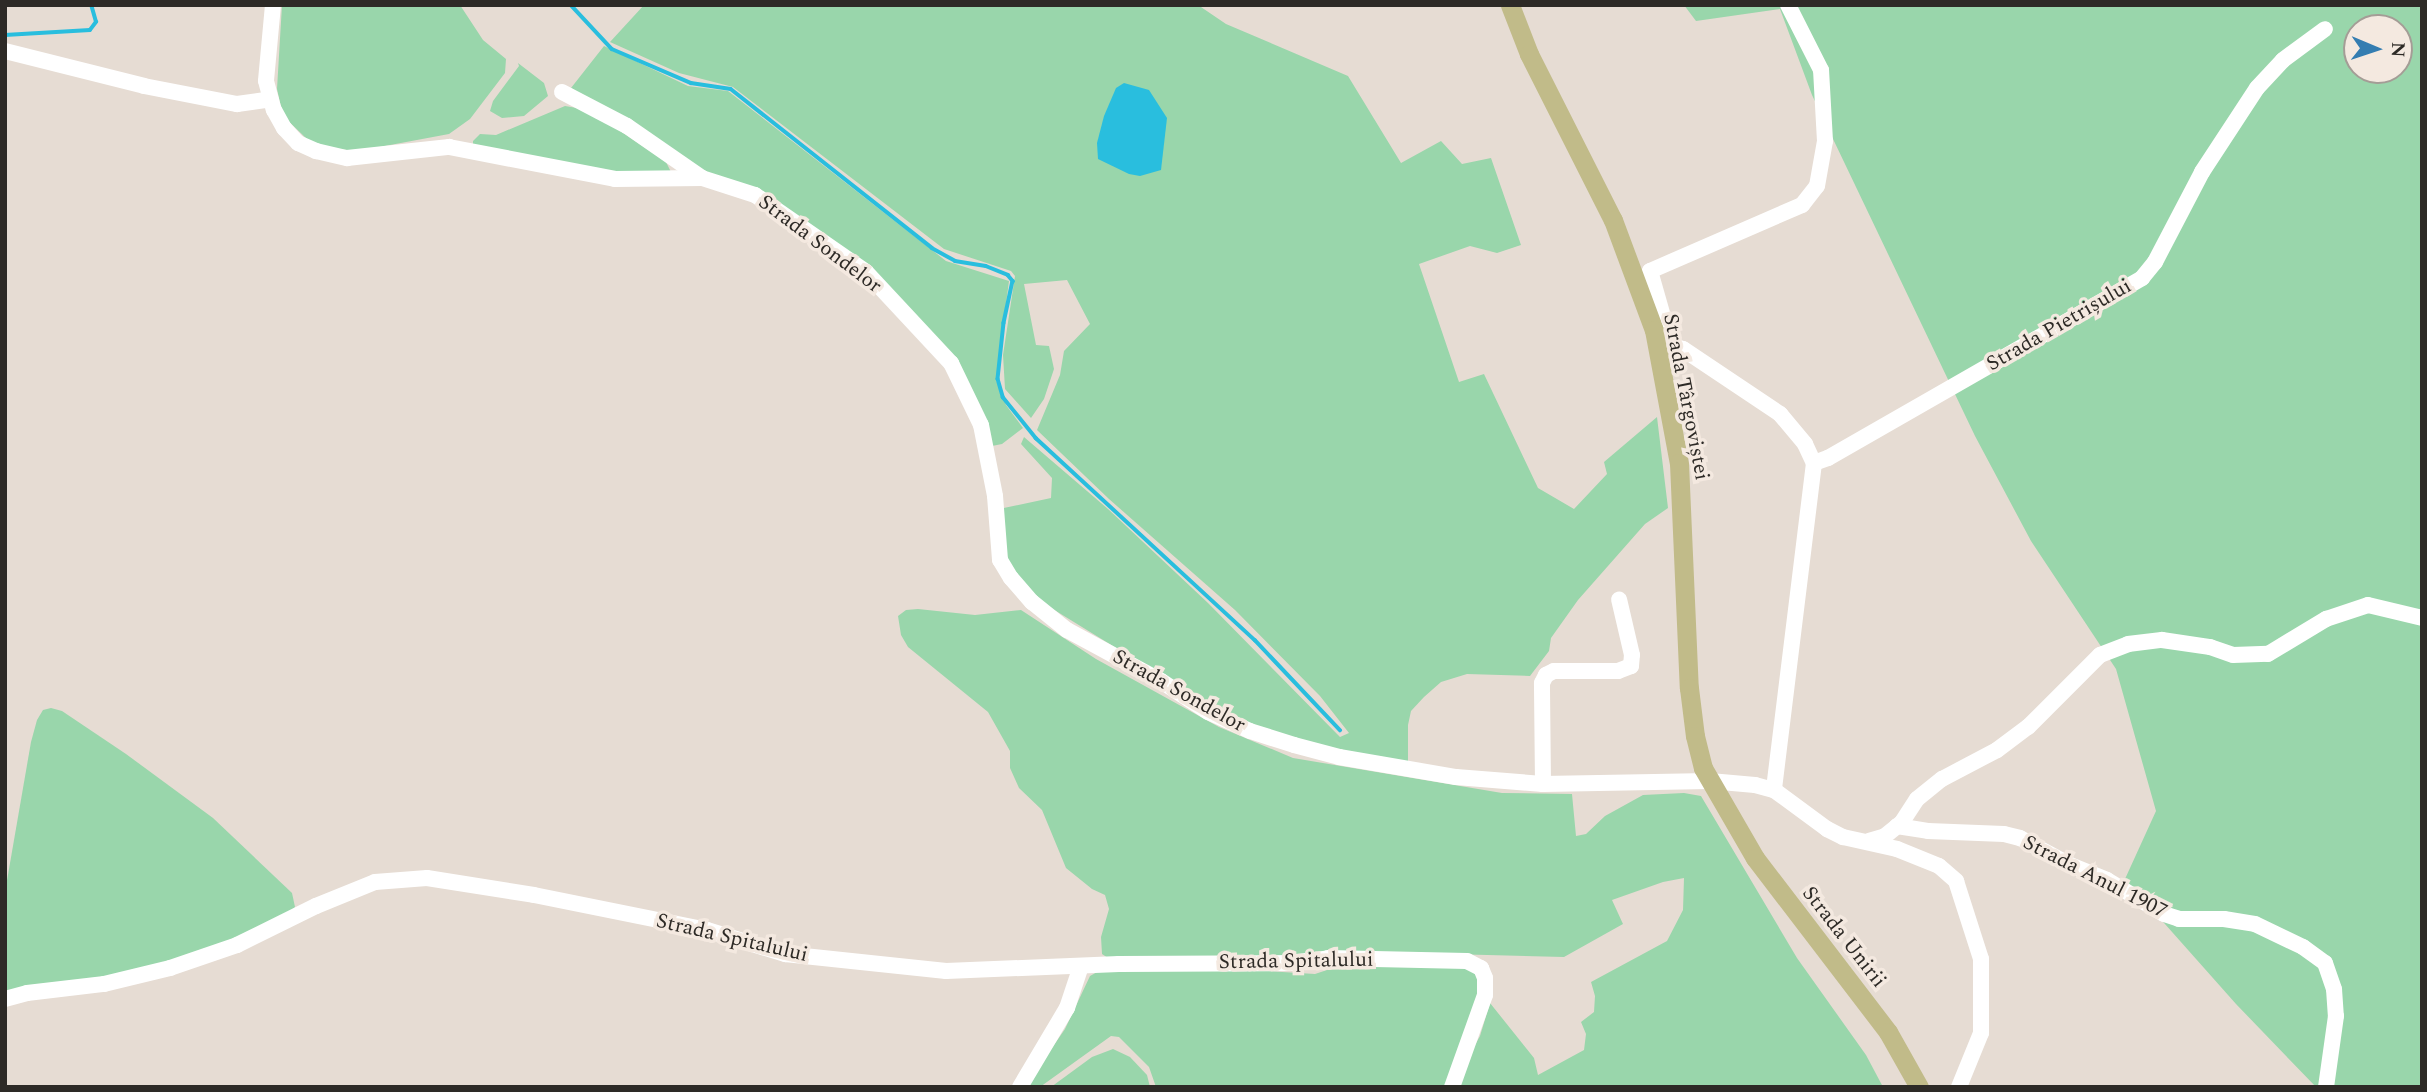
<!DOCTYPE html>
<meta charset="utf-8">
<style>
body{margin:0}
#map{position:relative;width:2427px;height:1092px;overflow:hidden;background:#e6dcd3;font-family:Spectral,serif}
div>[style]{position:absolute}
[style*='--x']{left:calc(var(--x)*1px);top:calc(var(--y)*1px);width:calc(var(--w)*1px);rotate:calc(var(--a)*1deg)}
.green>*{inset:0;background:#99d6ab}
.water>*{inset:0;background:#29bede}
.stream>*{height:3.5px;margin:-1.75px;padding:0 1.75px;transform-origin:1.75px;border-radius:1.75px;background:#29bede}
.minor>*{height:16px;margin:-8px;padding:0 8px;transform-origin:8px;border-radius:8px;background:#fff}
.major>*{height:19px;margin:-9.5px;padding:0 9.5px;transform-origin:9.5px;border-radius:9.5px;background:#c1bb89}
span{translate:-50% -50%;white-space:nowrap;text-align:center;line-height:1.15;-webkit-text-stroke:7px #f4e9e0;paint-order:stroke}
.street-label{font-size:21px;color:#2d2a26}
.frame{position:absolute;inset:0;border:7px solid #2d2a26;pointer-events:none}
.north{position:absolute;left:2343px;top:14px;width:70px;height:70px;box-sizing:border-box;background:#f4e9e0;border:2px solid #a49d96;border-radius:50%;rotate:92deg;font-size:19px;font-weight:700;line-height:28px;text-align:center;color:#2d2a26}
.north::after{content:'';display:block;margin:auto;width:24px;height:32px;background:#347db1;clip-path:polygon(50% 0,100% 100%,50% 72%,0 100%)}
</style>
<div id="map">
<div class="green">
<i style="clip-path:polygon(282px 5px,460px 5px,483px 40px,506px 59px,505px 73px,470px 119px,449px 134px,358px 151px,328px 148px,308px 140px,283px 116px,277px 89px)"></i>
<i style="clip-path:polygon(644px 5px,1198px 5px,1226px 24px,1348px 76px,1401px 163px,1441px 141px,1462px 164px,1491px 158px,1521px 245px,1497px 253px,1470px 246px,1419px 264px,1459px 382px,1484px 374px,1538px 488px,1574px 509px,1607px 474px,1604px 462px,1657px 417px,1668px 508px,1645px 524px,1578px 600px,1551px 638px,1549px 651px,1530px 676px,1467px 674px,1441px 682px,1424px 697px,1411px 711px,1408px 725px,1408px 763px,1314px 747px,1225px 715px,1043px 603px,1027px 591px,1005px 559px,999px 509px,1051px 498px,1052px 478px,1021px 444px,1024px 437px,1108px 509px,1208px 603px,1340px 737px,1349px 733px,1320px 696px,1235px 610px,1109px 499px,1037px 430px,1060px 375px,1064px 351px,1090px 324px,1067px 280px,1024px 284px,1036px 345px,1049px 346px,1054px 369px,1044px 399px,1031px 418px,1005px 389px,1003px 355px,1015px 276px,1011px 271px,944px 249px,733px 87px,679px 73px,610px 42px)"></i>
<i style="clip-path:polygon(evenodd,1684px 5px,2422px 5px,2422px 1087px,2316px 1087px,2236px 1004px,2125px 879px,2156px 811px,2116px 669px,2031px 541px,1975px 436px,1812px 95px,1780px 9px,1696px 21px,1684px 5px,2357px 28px,2399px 28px,2399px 70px,2357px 70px,2357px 28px)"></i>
<i style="clip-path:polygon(604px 46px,688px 86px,728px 91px,946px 261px,1009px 281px,996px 380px,1006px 405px,1023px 428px,1002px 444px,992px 446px,958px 363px,870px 274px,571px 88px)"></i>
<i style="clip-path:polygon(518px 63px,544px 83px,548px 96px,524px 116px,502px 118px,490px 111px,493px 101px,519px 66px)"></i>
<i style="clip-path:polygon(565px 106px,577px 108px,604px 120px,666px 162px,671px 172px,617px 176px,473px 147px,473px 141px,480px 134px,496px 135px)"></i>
<i style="clip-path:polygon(918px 609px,975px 615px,1021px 610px,1096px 659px,1219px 727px,1293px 758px,1502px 793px,1572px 794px,1576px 836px,1586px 834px,1605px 816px,1643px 795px,1684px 793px,1701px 796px,1797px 958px,1866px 1055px,1883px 1087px,1455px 1087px,1461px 1070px,1480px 1036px,1490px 1003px,1534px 1058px,1538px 1075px,1584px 1050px,1586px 1034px,1581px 1022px,1594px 1012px,1595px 996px,1591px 982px,1667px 941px,1683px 910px,1684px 878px,1663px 882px,1612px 900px,1623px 924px,1564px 957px,1371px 952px,1289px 959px,1108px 958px,1102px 954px,1101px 937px,1109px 909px,1105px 895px,1092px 889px,1066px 868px,1042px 810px,1019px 788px,1010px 768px,1010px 751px,988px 712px,908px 647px,901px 635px,898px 616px,906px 610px)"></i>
<i style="clip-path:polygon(51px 708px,62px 711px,126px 754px,213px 818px,292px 893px,295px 907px,290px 913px,219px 945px,123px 977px,5px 993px,5px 892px,31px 742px,37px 720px,43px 710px)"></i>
<i style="clip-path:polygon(1334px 963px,1446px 963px,1476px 972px,1482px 990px,1445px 1087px,1156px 1087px,1149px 1067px,1119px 1037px,1111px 1036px,1040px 1087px,1025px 1087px,1065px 1029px,1090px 976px,1099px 971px,1220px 968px,1315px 974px,1327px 970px)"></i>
<i style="clip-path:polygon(1113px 1049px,1130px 1057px,1147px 1075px,1150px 1087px,1051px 1087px,1092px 1057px)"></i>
</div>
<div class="water">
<i style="clip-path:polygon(1124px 83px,1149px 90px,1167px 118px,1161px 170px,1140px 176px,1129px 174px,1098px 159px,1097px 143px,1104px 116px,1116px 88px)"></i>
</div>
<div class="stream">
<i style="--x:571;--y:5;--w:60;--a:47"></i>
<i style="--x:612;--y:49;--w:86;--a:23.3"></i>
<i style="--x:691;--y:83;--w:40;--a:8.5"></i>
<i style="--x:731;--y:89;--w:256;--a:38.3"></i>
<i style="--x:932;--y:248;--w:26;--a:29"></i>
<i style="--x:955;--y:261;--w:31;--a:9"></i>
<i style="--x:986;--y:266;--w:24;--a:22"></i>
<i style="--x:1008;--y:275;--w:8;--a:50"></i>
<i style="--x:1013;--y:281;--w:43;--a:102.1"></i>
<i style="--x:1004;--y:323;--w:56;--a:96.1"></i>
<i style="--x:998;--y:379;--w:19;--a:74"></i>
<i style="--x:1003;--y:397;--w:53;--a:51.2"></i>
<i style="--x:1036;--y:438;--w:298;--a:42.7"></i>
<i style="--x:1255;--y:640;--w:124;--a:46.6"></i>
<i style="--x:5;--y:35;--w:85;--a:-3.4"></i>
<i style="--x:90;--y:30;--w:10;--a:-53"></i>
<i style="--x:96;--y:22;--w:18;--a:-106"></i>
</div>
<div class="minor">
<i style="--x:273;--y:5;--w:76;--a:95.3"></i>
<i style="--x:266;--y:81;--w:30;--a:75"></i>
<i style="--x:274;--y:110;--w:21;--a:61"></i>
<i style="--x:284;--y:128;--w:21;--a:47"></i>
<i style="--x:298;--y:143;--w:20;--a:24"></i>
<i style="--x:316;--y:151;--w:32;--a:13"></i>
<i style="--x:347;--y:158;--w:103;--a:-6.2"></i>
<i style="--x:449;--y:147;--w:169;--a:10.9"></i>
<i style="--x:615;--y:179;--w:87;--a:-0.7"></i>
<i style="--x:702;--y:178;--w:56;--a:17.8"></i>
<i style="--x:755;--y:195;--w:135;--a:34.7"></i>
<i style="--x:866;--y:272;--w:125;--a:47"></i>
<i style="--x:951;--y:363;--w:69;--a:64.2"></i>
<i style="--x:981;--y:425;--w:72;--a:78.8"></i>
<i style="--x:995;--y:496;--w:64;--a:85.5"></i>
<i style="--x:1000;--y:560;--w:21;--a:59"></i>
<i style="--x:1011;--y:578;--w:32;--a:49"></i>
<i style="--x:1032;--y:602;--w:45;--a:38.7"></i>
<i style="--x:1067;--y:630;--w:107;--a:28.5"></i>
<i style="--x:1161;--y:681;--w:56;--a:33.4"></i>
<i style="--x:1208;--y:712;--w:46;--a:24.3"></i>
<i style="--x:1250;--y:731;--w:46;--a:17.7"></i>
<i style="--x:1294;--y:745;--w:47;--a:14.9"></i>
<i style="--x:1339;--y:757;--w:119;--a:9.7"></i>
<i style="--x:1456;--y:777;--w:87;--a:4.6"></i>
<i style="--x:1543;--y:784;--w:167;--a:-1"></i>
<i style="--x:1710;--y:781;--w:45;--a:5.1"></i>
<i style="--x:1755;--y:785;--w:20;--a:15"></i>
<i style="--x:1774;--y:790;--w:66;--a:36.3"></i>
<i style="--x:1827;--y:829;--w:18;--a:27"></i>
<i style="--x:1843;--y:837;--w:55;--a:12.5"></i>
<i style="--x:1897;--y:849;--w:45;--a:22"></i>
<i style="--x:1939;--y:866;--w:23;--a:41"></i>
<i style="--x:1956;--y:881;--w:82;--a:72.2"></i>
<i style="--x:1981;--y:959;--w:74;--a:90"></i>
<i style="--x:1981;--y:1033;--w:58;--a:112.2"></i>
<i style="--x:5;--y:51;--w:143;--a:14.1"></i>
<i style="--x:144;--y:86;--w:95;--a:11"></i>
<i style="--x:237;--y:104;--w:34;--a:-8"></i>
<i style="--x:562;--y:92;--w:73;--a:27.6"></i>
<i style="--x:627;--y:126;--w:91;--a:34.7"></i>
<i style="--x:1654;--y:330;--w:14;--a:-45"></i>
<i style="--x:1664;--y:320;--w:51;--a:-105.9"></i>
<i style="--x:1650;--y:271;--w:166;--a:-23.5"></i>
<i style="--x:1802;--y:205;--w:24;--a:-52"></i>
<i style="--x:1817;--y:186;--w:46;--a:-79.9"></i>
<i style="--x:1825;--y:141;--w:71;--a:-93.2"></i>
<i style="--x:1821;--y:70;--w:73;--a:-116.9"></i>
<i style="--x:1655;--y:339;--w:30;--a:20"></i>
<i style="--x:1683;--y:349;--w:117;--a:33.8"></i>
<i style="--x:1780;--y:414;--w:39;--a:50"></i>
<i style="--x:1805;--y:444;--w:21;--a:65"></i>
<i style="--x:1814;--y:463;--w:329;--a:97"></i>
<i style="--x:1814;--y:463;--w:15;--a:-20"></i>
<i style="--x:1828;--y:458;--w:362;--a:-29.8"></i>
<i style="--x:2142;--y:278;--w:21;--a:-51"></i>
<i style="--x:2155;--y:262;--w:102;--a:-62.4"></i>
<i style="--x:2202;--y:172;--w:100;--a:-56.8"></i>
<i style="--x:2257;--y:88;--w:38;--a:-47"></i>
<i style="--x:2283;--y:60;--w:52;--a:-36.4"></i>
<i style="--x:1543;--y:784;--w:101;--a:-90.6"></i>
<i style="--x:1542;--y:683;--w:9;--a:-63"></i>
<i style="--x:1546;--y:675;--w:9;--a:-27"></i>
<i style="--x:1554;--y:671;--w:64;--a:0"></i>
<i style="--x:1618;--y:671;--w:14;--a:-21"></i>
<i style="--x:1631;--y:666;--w:11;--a:-85"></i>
<i style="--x:1632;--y:655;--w:57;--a:-103.1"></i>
<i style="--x:1897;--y:826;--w:31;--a:9"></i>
<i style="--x:1928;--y:831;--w:76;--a:2.3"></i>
<i style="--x:2004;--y:834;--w:16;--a:14"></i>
<i style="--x:2020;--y:838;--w:57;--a:28.4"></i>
<i style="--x:2070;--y:865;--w:40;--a:22"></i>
<i style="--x:2107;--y:880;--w:66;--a:30.8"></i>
<i style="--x:2164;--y:914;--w:16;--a:18"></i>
<i style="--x:2179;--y:919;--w:45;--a:0"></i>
<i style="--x:2224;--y:919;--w:31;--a:9"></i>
<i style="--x:2255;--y:924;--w:53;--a:25.6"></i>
<i style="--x:2303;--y:947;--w:27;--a:36"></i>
<i style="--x:2325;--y:963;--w:28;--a:71"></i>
<i style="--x:2334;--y:989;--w:27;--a:86"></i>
<i style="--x:2336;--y:1016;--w:72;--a:98"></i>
<i style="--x:1869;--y:841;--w:17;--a:-17"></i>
<i style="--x:1885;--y:836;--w:22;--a:-39"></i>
<i style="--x:1902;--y:822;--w:27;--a:-57"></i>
<i style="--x:1917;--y:799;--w:32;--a:-39"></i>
<i style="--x:1942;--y:779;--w:62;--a:-27.8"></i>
<i style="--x:1997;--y:750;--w:39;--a:-37"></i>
<i style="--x:2028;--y:727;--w:102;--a:-45"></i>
<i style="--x:2100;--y:655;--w:30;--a:-21"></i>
<i style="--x:2128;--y:644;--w:34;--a:-7"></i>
<i style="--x:2162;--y:640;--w:49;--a:8.3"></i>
<i style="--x:2210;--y:647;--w:24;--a:19"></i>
<i style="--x:2233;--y:655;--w:35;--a:-2"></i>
<i style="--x:2268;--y:654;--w:68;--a:-31.1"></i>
<i style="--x:2326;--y:619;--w:44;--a:-18.4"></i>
<i style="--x:2368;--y:605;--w:56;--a:13.5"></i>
<i style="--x:5;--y:999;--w:23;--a:-15"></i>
<i style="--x:27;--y:993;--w:78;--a:-6.7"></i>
<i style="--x:104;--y:984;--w:68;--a:-13.6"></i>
<i style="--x:170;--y:968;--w:71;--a:-18.9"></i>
<i style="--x:237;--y:945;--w:88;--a:-26.3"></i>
<i style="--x:316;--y:906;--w:64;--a:-22.1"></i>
<i style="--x:375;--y:882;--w:52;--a:-4.4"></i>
<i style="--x:427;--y:878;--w:108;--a:9"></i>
<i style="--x:534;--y:895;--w:177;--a:11.4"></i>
<i style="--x:707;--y:930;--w:82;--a:17.1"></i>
<i style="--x:785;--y:954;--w:162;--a:6"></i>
<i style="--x:946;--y:971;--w:173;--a:-2.3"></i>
<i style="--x:1119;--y:964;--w:171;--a:-0.3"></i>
<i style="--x:1290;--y:963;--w:38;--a:-7"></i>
<i style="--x:1328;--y:958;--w:139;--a:1.2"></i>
<i style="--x:1467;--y:961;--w:16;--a:27"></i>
<i style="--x:1481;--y:968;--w:11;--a:68"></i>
<i style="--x:1485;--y:978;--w:17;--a:90"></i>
<i style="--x:1485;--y:995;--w:98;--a:109.7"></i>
<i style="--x:1020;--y:1087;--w:92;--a:-59.3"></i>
<i style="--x:1067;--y:1008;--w:44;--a:-71.6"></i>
</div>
<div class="major">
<i style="--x:1510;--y:5;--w:53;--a:68.8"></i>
<i style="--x:1529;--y:54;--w:186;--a:63.2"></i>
<i style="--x:1613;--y:220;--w:117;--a:69.6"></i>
<i style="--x:1654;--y:330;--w:135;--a:79.4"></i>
<i style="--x:1679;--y:463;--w:225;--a:87.5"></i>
<i style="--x:1689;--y:688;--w:48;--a:82.9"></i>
<i style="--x:1695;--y:736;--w:33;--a:76"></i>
<i style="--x:1703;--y:768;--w:104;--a:60"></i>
<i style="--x:1755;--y:858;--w:219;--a:52.6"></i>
<i style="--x:1888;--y:1032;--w:63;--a:60.6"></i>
</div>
<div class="street-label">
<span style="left:820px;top:244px;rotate:37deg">Strada Sondelor</span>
<span style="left:2059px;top:325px;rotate:-30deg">Strada Pietrișului</span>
<span style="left:1686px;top:397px;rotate:79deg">Strada Târgoviștei</span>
<span style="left:1179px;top:691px;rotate:29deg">Strada Sondelor</span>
<span style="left:2095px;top:877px;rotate:27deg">Strada Anul 1907</span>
<span style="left:1844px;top:937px;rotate:52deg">Strada Unirii</span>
<span style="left:732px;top:938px;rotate:13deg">Strada Spitalului</span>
<span style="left:1296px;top:961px;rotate:-1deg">Strada Spitalului</span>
</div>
<div class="frame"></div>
<div class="north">N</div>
</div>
